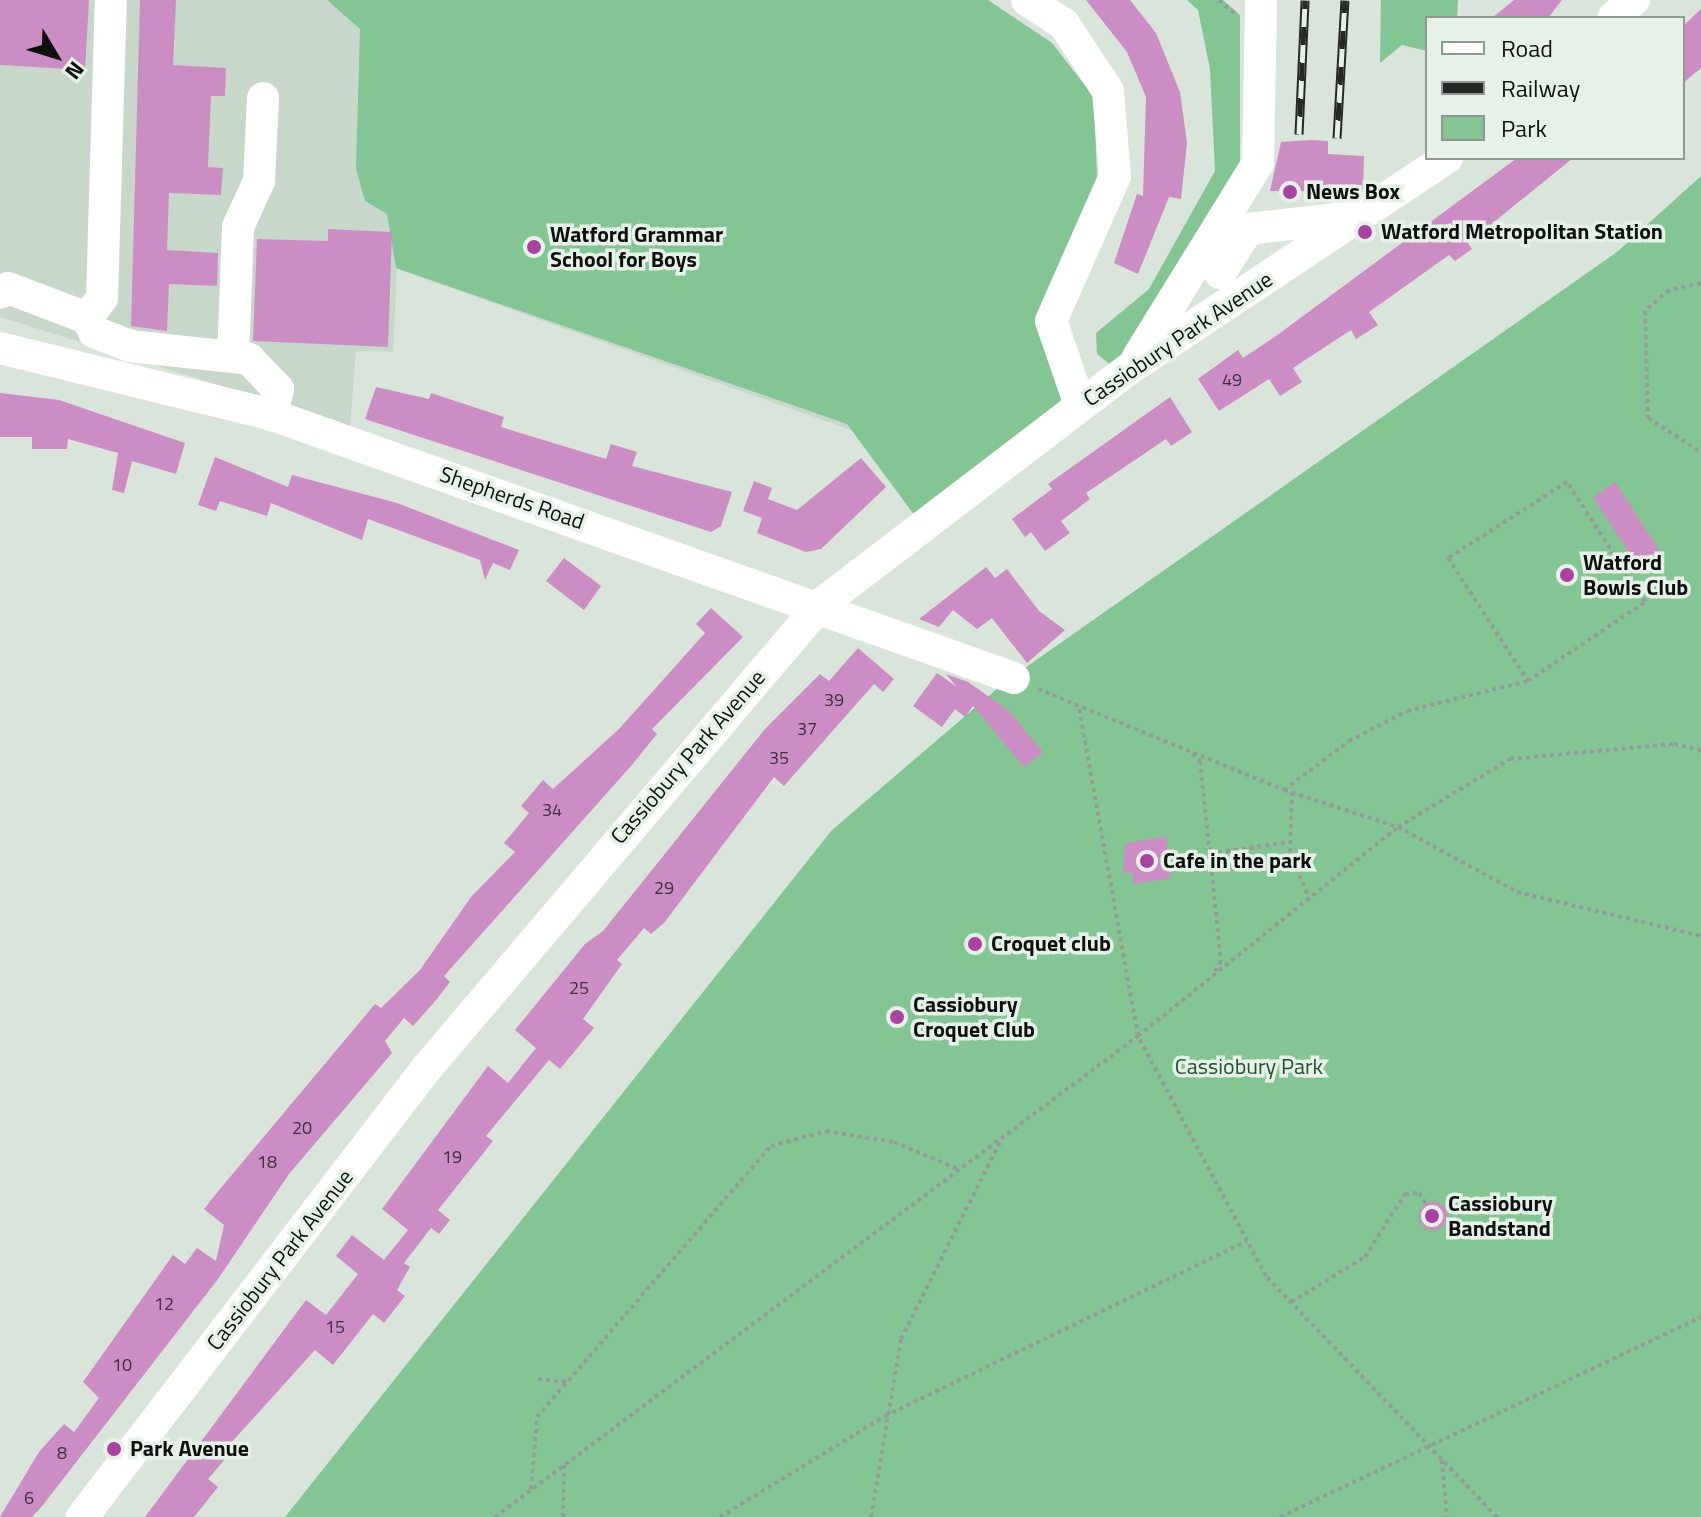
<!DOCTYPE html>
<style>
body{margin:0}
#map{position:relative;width:1701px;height:1517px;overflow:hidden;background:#d9e4db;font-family:"Titillium Web",sans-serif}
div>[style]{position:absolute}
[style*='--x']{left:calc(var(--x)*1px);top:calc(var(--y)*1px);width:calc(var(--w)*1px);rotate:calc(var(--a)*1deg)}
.built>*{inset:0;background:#c7d8ca}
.green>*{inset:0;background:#83c593}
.building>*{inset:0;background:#cc8dc4}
.round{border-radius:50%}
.path>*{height:4px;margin-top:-2px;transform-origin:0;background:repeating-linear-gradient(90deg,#949c95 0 4px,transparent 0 8px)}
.minor>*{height:32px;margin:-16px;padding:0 16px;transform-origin:16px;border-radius:16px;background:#fff}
.rail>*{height:9px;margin-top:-4.5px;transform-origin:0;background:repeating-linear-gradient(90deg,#e6f2e8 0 18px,#242925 0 36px);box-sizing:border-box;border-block:2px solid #242925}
.dots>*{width:22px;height:22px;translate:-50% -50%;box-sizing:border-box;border:4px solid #e6f2e8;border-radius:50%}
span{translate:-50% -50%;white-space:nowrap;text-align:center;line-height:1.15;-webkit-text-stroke:7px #e6f2e8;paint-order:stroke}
.number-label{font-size:18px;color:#3d303c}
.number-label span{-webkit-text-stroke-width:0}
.poi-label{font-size:22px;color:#0d110e;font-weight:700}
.left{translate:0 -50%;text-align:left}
.street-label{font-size:22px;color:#0d110e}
.park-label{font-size:22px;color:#1e512e}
.legend{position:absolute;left:1425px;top:16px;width:260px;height:144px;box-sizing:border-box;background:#e6f2e8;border:2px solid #8f9891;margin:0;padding:10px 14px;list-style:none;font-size:24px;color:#0d110e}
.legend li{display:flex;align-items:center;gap:16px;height:40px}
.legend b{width:40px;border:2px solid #8f9891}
.north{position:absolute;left:16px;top:16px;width:80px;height:80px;-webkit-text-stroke:6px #e6f2e8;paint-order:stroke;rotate:128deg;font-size:22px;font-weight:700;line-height:32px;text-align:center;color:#0d110e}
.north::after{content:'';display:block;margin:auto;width:28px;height:36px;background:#0d110e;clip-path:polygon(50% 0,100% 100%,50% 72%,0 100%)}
</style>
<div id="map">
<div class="built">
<i style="clip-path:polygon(0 0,988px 0,1052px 43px,1094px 139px,1097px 178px,859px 433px,397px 269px,393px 352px,356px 351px,350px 426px,0 317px)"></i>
</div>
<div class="green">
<i style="clip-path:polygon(327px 0,988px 0,1052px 43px,1094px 97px,1097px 178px,1041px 304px,1071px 393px,915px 516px,847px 424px,396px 268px,387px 214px,365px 201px,356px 169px,360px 29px)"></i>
<i style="clip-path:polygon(1187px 0,1223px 0,1240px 15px,1240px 179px,1197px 263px,1113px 367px,1097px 354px,1096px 333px,1149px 289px,1215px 171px,1210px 69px,1198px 10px)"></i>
<i style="clip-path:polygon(1381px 0,1458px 0,1457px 18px,1427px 18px,1427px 51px,1402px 45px,1380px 63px)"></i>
<i style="clip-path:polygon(1701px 176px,1701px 1517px,285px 1517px,832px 830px,1005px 682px,1617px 252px)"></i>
</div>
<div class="building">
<i style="clip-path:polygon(0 0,89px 0,85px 70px,0 65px)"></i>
<i style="clip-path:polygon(140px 0,176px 0,173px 65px,226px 68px,225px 96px,211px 96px,208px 167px,223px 168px,221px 195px,169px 193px,167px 250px,218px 253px,217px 286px,169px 284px,167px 331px,131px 326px)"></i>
<i style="clip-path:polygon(1086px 0,1130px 0,1156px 33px,1180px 92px,1187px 143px,1181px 199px,1169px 197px,1138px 274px,1114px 263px,1137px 194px,1143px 196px,1146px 97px,1127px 52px)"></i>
<i style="clip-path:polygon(1514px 0,1562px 0,1548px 18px,1492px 18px)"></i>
<i style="clip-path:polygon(1701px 9px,1701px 68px,1683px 83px,1683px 26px)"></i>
<i style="clip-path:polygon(1310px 140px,1328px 141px,1328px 154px,1364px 156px,1363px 191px,1270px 191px,1281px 142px)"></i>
<i style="clip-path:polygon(1517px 158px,1573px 158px,1468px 243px,1472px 249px,1455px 261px,1449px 255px,1369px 312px,1378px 325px,1356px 339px,1351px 330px,1293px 368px,1302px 382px,1280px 396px,1269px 379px,1219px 411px,1198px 379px,1238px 350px,1243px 358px,1276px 336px)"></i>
<i style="clip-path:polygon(328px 229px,392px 232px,388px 347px,253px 341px,257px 239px,328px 241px)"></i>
<i style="clip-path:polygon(376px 387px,429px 399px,431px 393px,504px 417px,501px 427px,606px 459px,611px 444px,637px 452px,632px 466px,732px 492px,721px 526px,711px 532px,365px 419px)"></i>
<i style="clip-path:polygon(0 393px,59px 400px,185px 443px,176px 474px,132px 461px,124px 493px,112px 490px,118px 453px,68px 439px,67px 449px,32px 449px,32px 437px,0 437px)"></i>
<i style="clip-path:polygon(1170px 397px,1192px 432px,1171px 446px,1166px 439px,1086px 493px,1090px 499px,1061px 521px,1070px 533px,1045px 551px,1031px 532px,1025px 537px,1012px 519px,1052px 489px,1048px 484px)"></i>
<i style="clip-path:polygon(215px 457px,288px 487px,292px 475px,397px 503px,519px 550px,510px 570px,493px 563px,485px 580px,480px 560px,368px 519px,362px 540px,271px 503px,267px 516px,220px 501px,216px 511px,198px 505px)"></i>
<i style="clip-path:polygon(861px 458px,886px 487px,821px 549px,806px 552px,757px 533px,762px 518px,743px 511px,754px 481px,772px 488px,768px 499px,797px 510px)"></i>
<i style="clip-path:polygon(1615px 482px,1660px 551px,1638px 566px,1593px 497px)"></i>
<i style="clip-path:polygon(564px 558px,601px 586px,584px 610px,546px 581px)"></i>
<i style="clip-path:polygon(986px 567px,995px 578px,1007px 569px,1039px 611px,1065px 630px,1027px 663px,992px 618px,977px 629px,953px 610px,939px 627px,919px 619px)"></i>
<i style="clip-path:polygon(711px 608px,743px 637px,652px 729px,657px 734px,631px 766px,444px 976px,450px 982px,436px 1000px,413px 1026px,404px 1018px,385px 1041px,392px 1053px,289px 1174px,218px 1279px,43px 1505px,32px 1517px,0 1517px,39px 1452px,64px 1424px,74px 1432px,99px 1398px,83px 1382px,173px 1255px,185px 1264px,197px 1248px,216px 1261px,224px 1225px,204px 1209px,220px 1189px,375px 1004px,381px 1008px,420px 970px,471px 897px,515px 852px,504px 843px,529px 813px,521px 806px,543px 780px,553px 789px,619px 729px,705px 633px,696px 624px)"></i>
<i style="clip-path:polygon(858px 648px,894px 679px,883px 692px,874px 684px,784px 786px,774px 777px,664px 923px,651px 934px,644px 928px,617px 960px,622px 964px,583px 1019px,594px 1028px,560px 1069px,549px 1060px,486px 1136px,493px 1141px,438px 1210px,450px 1220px,439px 1234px,431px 1228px,404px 1263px,410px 1267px,397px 1290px,405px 1296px,384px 1323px,373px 1314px,333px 1365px,315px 1350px,220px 1455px,225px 1459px,208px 1479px,218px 1487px,194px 1517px,145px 1517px,306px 1300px,326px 1315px,358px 1274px,336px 1256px,352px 1235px,384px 1260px,408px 1230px,382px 1209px,488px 1066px,508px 1083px,536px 1048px,515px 1030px,585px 944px,603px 931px,765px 729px,820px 674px,829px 681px)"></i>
<i style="clip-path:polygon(937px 673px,957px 687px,946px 674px,968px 682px,1008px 710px,1043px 752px,1024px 767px,973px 706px,965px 717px,955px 709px,942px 727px,913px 706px)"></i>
<i style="clip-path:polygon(1166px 836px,1171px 878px,1134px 884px,1132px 872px,1123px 873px,1125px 844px)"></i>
<i class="round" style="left:1419px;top:1202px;width:28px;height:28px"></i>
</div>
<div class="path">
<i style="--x:1219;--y:0;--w:21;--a:41"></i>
<i style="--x:1701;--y:283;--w:33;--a:168"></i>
<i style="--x:1669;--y:290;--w:32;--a:139"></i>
<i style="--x:1645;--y:311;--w:107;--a:88.4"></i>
<i style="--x:1648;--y:418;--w:63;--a:32.7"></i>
<i style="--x:1038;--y:689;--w:266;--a:22.3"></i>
<i style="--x:1284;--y:790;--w:120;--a:18"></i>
<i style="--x:1398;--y:827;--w:136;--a:28.6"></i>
<i style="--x:1517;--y:892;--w:189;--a:13.4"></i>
<i style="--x:1192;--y:754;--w:11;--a:41"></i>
<i style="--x:1200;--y:761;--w:201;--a:84"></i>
<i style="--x:1221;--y:961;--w:12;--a:121"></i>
<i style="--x:1284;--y:790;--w:81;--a:-37"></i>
<i style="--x:1349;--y:741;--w:65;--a:-27.3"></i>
<i style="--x:1407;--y:711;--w:125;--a:-13.9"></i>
<i style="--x:1528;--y:681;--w:141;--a:-34"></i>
<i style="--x:1645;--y:602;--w:143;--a:-123"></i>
<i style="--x:1567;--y:482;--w:141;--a:147.4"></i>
<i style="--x:1448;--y:558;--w:147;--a:57"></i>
<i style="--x:1292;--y:792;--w:61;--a:91.9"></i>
<i style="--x:1290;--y:853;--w:49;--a:67.1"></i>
<i style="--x:1210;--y:854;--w:80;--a:-8.6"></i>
<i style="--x:1291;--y:1302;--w:87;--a:-31.3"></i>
<i style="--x:1365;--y:1257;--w:75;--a:-57.6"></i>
<i style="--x:1405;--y:1194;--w:14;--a:-4"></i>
<i style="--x:1419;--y:1193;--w:13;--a:58"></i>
<i style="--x:538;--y:1379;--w:30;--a:6"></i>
<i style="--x:1442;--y:1460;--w:57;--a:85"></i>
<i style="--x:531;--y:1489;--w:72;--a:-85.2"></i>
<i style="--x:537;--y:1417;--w:358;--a:-49.2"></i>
<i style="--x:771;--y:1146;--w:57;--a:-15.3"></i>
<i style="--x:826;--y:1131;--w:69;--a:9.2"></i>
<i style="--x:894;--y:1142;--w:69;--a:22.9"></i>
<i style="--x:495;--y:1517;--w:803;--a:-36.8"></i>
<i style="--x:1138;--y:1036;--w:334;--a:-100.2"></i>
<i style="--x:563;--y:1517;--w:53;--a:-88.9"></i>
<i style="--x:720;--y:1517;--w:193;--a:-31.5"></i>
<i style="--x:885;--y:1416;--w:402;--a:-25.8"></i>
<i style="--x:871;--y:1517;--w:181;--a:-80.4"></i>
<i style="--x:901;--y:1339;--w:225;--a:-63.3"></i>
<i style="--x:1280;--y:1517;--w:466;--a:-25.4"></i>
<i style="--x:1497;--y:1517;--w:334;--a:-133.8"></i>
<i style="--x:1266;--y:1276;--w:272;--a:-118.1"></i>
<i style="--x:1138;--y:1036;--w:334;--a:-38.8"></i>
<i style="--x:1398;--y:827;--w:131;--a:-31.3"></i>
<i style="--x:1510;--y:759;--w:165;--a:-5.2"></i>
<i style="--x:1674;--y:744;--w:28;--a:13"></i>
</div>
<div class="minor">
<i style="--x:1027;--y:0;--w:44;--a:33"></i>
<i style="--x:1064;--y:24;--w:80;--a:56.7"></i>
<i style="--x:1108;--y:91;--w:85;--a:85.3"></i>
<i style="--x:1115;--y:176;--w:158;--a:113.8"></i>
<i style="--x:1051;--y:321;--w:89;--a:71"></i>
<i style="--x:1613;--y:18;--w:28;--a:-41"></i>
<i style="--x:1220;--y:273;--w:52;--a:-57.5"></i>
<i style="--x:1248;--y:229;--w:106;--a:-6.5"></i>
<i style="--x:0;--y:293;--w:9;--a:-32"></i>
<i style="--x:8;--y:288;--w:85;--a:20.8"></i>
<i style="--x:87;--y:318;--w:25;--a:-53"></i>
<i style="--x:102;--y:298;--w:298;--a:-88.3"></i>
<i style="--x:87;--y:318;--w:16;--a:63"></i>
<i style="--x:94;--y:332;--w:39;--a:21"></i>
<i style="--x:130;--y:346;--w:120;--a:6.2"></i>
<i style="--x:249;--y:359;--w:42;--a:46"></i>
<i style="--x:278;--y:389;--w:27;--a:103"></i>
<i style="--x:0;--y:348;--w:280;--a:13.8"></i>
<i style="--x:272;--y:415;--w:787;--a:19.52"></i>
<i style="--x:233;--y:357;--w:130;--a:-87.8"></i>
<i style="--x:238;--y:227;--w:51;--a:-65.5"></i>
<i style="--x:259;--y:181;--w:83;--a:-87.2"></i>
<i style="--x:1138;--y:357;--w:228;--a:-58.3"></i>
<i style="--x:1258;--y:163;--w:163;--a:-88.9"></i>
<i style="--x:82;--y:1517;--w:565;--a:-52.48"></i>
<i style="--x:426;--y:1069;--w:609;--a:-49.66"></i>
<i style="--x:820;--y:605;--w:389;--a:-37.4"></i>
<i style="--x:1129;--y:369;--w:382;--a:-33.6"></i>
</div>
<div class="rail">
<i style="--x:1299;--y:134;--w:134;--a:-87.4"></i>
<i style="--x:1337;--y:138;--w:138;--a:-86.7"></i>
</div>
<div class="dots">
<i style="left:1290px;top:192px;background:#ab41a2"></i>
<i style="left:1365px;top:232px;background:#ab41a2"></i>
<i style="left:534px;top:247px;background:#ab41a2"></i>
<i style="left:1567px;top:575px;background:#ab41a2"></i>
<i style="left:1147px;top:861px;background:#ab41a2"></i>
<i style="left:975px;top:944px;background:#ab41a2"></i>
<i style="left:897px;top:1017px;background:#ab41a2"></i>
<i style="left:1432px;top:1216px;background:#ab41a2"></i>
<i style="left:114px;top:1449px;background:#ab41a2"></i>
</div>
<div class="number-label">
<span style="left:1232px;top:380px">49</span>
<span style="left:834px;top:700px">39</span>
<span style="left:807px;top:729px">37</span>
<span style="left:779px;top:758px">35</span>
<span style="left:552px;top:810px">34</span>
<span style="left:664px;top:888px">29</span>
<span style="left:579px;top:988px">25</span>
<span style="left:302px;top:1128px">20</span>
<span style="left:452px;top:1157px">19</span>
<span style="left:267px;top:1162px">18</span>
<span style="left:164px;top:1304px">12</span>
<span style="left:335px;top:1327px">15</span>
<span style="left:122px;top:1365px">10</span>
<span style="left:62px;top:1453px">8</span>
<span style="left:29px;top:1498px">6</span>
</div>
<div class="poi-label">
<span class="left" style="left:1306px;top:192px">News Box</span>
<span class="left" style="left:1381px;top:232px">Watford Metropolitan Station</span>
<span class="left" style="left:550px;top:247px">Watford Grammar<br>School for Boys</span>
<span class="left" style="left:1583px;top:575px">Watford<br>Bowls Club</span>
<span class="left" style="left:1163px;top:861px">Cafe in the park</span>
<span class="left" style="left:991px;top:944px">Croquet club</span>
<span class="left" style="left:913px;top:1017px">Cassiobury<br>Croquet Club</span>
<span class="left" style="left:1448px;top:1216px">Cassiobury<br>Bandstand</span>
<span class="left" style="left:130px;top:1449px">Park Avenue</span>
</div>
<div class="street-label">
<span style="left:1178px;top:339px;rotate:-34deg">Cassiobury Park Avenue</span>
<span style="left:512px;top:498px;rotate:19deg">Shepherds Road</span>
<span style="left:688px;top:757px;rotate:-49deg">Cassiobury Park Avenue</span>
<span style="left:280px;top:1260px;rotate:-52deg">Cassiobury Park Avenue</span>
</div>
<div class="park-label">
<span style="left:1249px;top:1067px">Cassiobury Park</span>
</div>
<ul class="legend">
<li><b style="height:10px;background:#fff"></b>Road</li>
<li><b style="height:10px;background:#242925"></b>Railway</li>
<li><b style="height:22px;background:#83c593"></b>Park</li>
</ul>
<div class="north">N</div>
</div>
